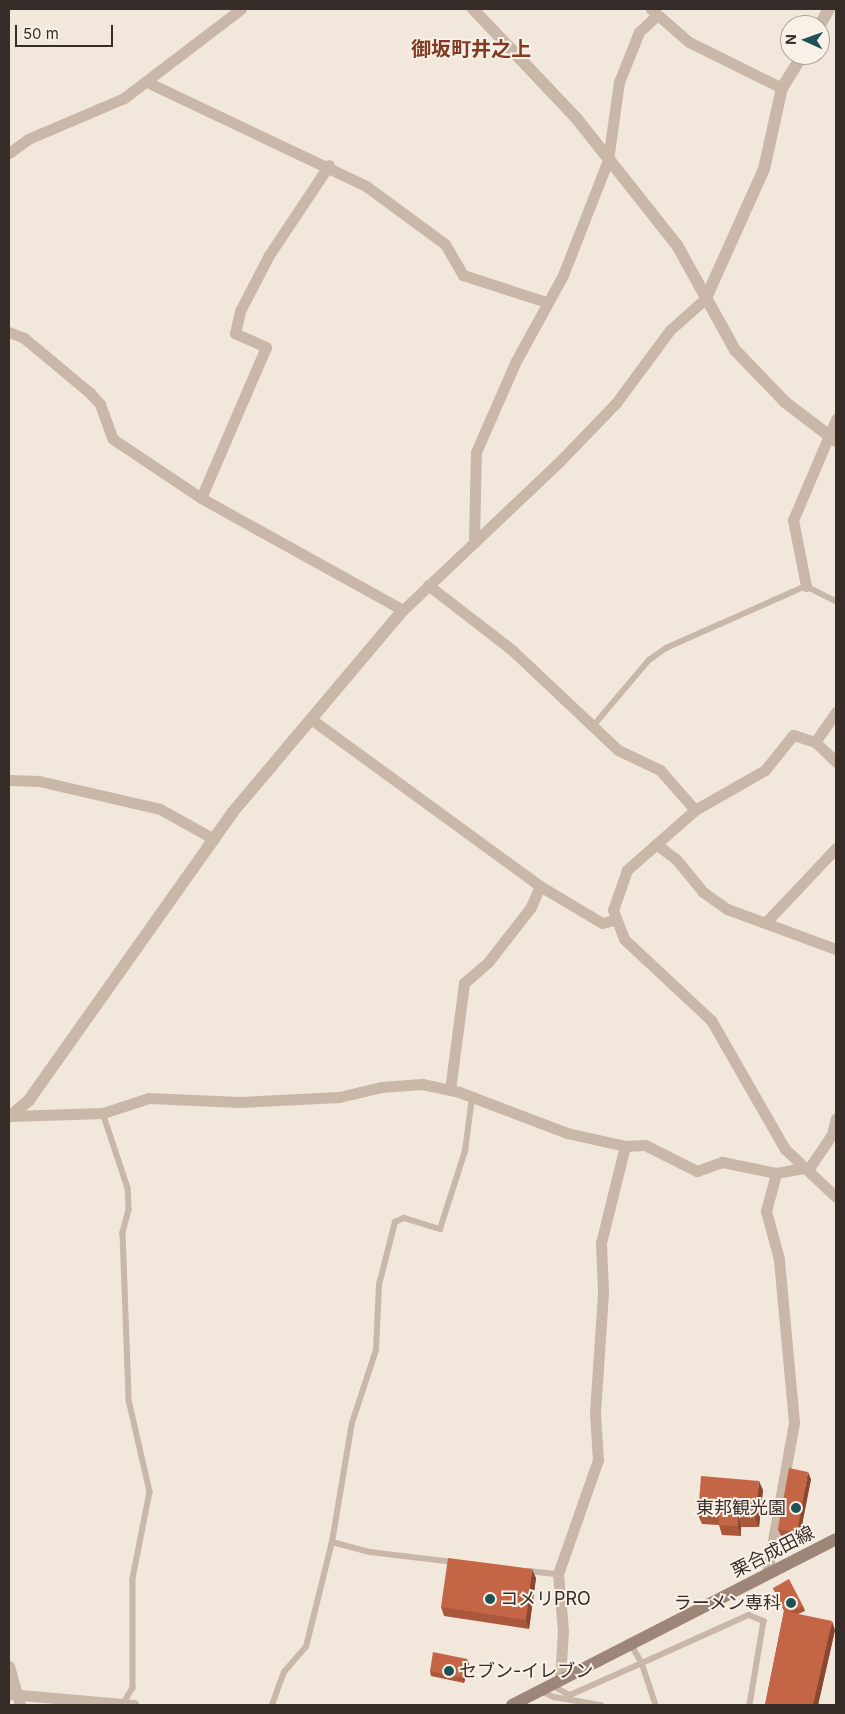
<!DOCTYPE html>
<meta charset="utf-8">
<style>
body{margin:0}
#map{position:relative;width:845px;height:1714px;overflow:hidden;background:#f1e7db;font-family:Inter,"Noto Sans JP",sans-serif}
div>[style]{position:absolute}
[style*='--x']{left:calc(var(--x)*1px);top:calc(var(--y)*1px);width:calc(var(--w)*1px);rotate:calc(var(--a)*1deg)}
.service>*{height:5.5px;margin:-2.75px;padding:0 2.75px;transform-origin:2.75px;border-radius:2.75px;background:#c9b7a7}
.minor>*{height:11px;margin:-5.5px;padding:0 5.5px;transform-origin:5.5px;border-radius:5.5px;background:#c9b7a7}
.tertiary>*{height:12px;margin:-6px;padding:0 6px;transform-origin:6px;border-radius:6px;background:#c9b7a7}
.secondary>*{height:12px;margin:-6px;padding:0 6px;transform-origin:6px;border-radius:6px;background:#9d8678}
.wall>*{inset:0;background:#a9583c}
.shaded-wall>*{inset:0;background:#894731}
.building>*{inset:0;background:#c46646}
.dots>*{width:14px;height:14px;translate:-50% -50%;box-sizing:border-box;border:2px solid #f9f1e7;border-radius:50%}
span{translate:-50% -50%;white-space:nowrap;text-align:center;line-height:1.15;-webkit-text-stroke:4px #f9f1e7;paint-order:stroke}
.poi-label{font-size:18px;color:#362c28}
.right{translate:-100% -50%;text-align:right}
.left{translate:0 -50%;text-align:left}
.street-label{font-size:18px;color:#362c28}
.quarter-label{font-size:20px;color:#833a22;font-weight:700}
.frame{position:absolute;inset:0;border:10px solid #362c28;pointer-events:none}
.north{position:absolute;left:780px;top:15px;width:50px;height:50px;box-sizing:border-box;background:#f9f1e7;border:1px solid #aba29b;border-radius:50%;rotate:272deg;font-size:14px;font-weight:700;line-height:20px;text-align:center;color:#362c28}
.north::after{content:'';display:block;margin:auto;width:18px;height:22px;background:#1e5257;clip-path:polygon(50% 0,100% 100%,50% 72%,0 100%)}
.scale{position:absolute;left:15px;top:25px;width:98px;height:22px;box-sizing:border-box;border:2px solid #362c28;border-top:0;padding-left:6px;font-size:15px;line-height:18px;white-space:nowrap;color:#362c28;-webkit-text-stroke:4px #f9f1e7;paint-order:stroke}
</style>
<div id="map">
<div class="service">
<i style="--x:594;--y:725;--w:85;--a:-49.8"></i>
<i style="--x:649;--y:660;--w:21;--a:-35"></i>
<i style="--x:666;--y:648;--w:153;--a:-23.9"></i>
<i style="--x:806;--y:586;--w:34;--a:27"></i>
<i style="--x:103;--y:1113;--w:79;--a:71.6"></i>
<i style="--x:128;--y:1188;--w:22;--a:87"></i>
<i style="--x:129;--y:1210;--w:24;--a:105"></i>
<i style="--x:123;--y:1233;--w:167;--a:87.9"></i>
<i style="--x:129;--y:1400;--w:94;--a:77.1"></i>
<i style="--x:150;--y:1492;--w:89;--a:101.1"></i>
<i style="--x:133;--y:1579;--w:109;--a:90"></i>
<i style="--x:133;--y:1688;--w:17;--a:121"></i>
<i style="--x:332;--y:1542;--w:121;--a:-80.5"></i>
<i style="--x:352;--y:1423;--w:77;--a:-71.8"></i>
<i style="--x:376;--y:1350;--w:65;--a:-87.4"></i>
<i style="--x:379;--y:1285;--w:65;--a:-75.7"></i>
<i style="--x:395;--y:1222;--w:10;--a:-24"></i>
<i style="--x:404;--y:1218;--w:38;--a:17"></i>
<i style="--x:440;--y:1229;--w:82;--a:-72.2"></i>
<i style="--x:465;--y:1151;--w:53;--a:-82.5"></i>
<i style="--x:528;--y:1571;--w:30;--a:6"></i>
<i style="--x:631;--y:1644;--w:22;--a:60"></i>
<i style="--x:642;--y:1663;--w:117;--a:-24.2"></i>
<i style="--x:749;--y:1615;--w:16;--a:22"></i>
<i style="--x:764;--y:1621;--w:85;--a:99.5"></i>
<i style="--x:553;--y:1686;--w:19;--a:28"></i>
<i style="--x:570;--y:1695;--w:79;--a:-24"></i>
<i style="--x:642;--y:1663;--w:44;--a:71.6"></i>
<i style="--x:541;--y:1691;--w:14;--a:25"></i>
<i style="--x:554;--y:1697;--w:48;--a:9.7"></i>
<i style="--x:272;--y:1705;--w:35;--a:-70"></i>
<i style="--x:284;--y:1672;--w:33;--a:-49"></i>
<i style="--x:306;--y:1647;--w:108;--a:-76.1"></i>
<i style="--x:332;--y:1542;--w:39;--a:15"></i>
<i style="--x:370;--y:1552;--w:85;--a:6.8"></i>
</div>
<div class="minor">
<i style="--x:651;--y:9;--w:50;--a:41"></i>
<i style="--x:689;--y:42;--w:104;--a:26.3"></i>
<i style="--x:147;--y:82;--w:242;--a:25.4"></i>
<i style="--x:366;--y:186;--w:98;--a:36.3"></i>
<i style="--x:445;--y:244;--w:36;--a:60"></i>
<i style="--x:463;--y:275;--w:87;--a:18"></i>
<i style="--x:9;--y:153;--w:24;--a:-36"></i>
<i style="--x:28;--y:139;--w:104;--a:-23.1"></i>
<i style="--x:124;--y:98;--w:147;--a:-37.3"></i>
<i style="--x:9;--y:332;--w:16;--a:22"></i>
<i style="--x:24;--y:338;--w:86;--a:39.8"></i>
<i style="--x:90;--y:393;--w:15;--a:48"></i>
<i style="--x:100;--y:404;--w:37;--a:70"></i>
<i style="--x:113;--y:439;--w:106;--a:33.8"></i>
<i style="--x:201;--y:498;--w:231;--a:29"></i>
<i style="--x:403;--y:610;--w:215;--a:-43.5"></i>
<i style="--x:559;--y:462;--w:82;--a:-46"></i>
<i style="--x:616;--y:403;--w:91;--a:-53.5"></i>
<i style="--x:670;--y:330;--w:48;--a:-41.6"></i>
<i style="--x:201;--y:498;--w:164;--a:-66.7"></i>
<i style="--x:266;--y:347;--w:34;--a:-156"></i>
<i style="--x:235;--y:333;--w:23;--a:-77"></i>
<i style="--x:240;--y:311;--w:63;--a:-62.6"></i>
<i style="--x:269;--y:255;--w:108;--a:-56.3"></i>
<i style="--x:474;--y:538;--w:86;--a:-88.7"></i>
<i style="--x:476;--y:452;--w:99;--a:-66.3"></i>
<i style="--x:516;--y:361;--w:98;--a:-61.3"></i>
<i style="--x:563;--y:275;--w:123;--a:-68.6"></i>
<i style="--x:608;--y:160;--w:79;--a:-82"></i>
<i style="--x:619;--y:82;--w:54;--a:-68.2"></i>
<i style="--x:639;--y:32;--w:25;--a:-43"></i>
<i style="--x:428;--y:585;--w:106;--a:37.7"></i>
<i style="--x:512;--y:650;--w:146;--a:43.3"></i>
<i style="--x:618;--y:750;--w:47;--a:25.5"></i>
<i style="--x:660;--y:770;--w:53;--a:48.8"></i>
<i style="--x:806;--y:586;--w:67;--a:-101.1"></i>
<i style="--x:793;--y:520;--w:110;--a:-66.9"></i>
<i style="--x:311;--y:719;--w:283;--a:36.1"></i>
<i style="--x:540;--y:886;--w:72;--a:30.8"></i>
<i style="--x:602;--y:923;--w:12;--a:-14"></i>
<i style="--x:815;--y:742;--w:37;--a:-55"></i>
<i style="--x:836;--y:762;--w:29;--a:-136"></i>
<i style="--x:815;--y:742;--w:23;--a:-162"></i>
<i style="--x:793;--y:735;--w:45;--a:128.7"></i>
<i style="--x:765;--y:770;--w:81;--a:150.3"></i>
<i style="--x:695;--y:810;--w:91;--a:138.6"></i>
<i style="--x:627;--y:870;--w:42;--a:109.3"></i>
<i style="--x:613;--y:910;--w:31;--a:69"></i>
<i style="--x:624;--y:939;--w:119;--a:43"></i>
<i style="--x:711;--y:1020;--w:149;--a:60.2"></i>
<i style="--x:785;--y:1149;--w:70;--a:43.3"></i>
<i style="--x:9;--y:780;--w:30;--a:2"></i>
<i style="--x:39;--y:781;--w:124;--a:13"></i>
<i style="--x:160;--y:809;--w:62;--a:29.1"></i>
<i style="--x:656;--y:844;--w:25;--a:37"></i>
<i style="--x:676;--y:859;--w:43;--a:50.7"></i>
<i style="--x:703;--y:892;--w:29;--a:35"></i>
<i style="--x:727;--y:909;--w:116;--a:20.2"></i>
<i style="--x:768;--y:920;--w:99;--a:-46.6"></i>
<i style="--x:450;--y:1090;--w:108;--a:-82.5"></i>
<i style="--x:464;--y:983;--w:33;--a:-41"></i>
<i style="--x:489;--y:961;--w:68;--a:-52.1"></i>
<i style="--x:531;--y:907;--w:23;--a:-67"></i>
<i style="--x:10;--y:1116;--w:93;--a:-1.8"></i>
<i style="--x:103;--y:1113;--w:48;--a:-18.1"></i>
<i style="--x:149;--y:1098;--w:90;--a:2.5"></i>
<i style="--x:239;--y:1102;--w:100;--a:-2.9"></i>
<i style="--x:339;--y:1097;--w:43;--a:-13.4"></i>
<i style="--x:381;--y:1087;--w:41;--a:-4.2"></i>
<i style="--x:422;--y:1084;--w:38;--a:12"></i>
<i style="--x:459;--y:1092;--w:116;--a:20.8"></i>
<i style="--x:567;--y:1133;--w:59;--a:12.6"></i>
<i style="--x:625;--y:1146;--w:20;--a:-3"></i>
<i style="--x:645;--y:1145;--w:58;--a:26.6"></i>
<i style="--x:697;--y:1171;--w:27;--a:-20"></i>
<i style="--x:722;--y:1162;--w:55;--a:11.5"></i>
<i style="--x:776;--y:1173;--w:35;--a:-10"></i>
<i style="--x:810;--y:1167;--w:40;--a:-56"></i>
<i style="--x:832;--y:1134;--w:16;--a:-76"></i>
<i style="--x:767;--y:1574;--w:154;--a:-79.9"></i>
<i style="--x:794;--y:1422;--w:164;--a:-95.3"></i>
<i style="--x:779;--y:1259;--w:50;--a:-105.2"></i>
<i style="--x:766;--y:1211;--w:39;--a:-75"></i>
<i style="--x:9;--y:1666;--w:41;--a:74.2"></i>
<i style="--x:560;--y:1680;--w:50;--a:-86.6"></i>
<i style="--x:563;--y:1630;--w:56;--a:-95.1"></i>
<i style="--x:558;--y:1574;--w:121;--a:-70.7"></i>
<i style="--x:598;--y:1460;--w:47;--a:-93.7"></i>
<i style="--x:595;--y:1413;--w:122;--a:-86.2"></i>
<i style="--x:603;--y:1291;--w:48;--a:-92.4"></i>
<i style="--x:601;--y:1243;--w:100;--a:-76.1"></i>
<i style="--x:9;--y:1694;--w:125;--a:5"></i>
</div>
<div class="tertiary">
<i style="--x:473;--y:9;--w:151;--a:46.6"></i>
<i style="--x:577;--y:119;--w:161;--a:51.6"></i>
<i style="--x:677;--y:245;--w:120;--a:61.1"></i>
<i style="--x:735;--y:350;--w:72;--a:46.1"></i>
<i style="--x:785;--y:402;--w:64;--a:37.4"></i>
<i style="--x:820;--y:25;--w:18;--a:-61"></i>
<i style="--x:706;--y:298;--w:141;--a:-65.8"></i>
<i style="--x:764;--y:169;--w:83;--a:-77.5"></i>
<i style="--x:782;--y:88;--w:39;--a:-58"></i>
<i style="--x:9;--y:1117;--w:26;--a:-40"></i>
<i style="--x:29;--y:1100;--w:352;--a:-54.7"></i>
<i style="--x:232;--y:813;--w:265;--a:-49.9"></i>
</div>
<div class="secondary">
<i style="--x:512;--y:1705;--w:364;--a:-27.1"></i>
</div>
<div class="wall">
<i style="clip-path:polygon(811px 1479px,799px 1540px,781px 1536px,778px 1529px)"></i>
<i style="clip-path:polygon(763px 1490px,759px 1527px,741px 1527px,741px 1536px,722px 1535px,719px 1525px,702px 1524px,698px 1515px)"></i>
<i style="clip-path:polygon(536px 1578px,529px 1629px,444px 1616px,441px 1607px)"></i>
<i style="clip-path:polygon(773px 1588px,803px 1606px,805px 1611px,798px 1614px,835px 1630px,818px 1705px,765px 1705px,784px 1611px)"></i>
<i style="clip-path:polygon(469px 1663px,464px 1683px,431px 1676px,430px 1671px)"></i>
</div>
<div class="shaded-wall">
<i style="clip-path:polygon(808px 1472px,811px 1479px,799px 1540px,797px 1533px)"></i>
<i style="clip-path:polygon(759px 1481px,763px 1490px,759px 1527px,755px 1518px)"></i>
<i style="clip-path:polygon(738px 1518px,741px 1527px,741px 1536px,738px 1526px)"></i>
<i style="clip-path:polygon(532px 1569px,536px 1578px,529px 1629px,526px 1620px)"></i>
<i style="clip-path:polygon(832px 1621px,835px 1630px,818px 1705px,813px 1705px)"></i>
<i style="clip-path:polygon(467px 1659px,469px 1663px,464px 1683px,463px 1678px)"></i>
</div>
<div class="building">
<i style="clip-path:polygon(789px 1468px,808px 1472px,797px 1533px,778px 1529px)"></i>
<i style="clip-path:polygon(701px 1476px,759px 1481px,755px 1518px,738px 1518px,738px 1526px,719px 1525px,719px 1516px,698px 1515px)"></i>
<i style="clip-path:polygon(448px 1558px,532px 1569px,526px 1620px,441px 1607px)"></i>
<i style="clip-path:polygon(789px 1579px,803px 1606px,790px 1612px,785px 1611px,773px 1588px)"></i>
<i style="clip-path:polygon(784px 1611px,832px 1621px,813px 1705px,765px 1705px)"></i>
<i style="clip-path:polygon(433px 1652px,467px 1659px,463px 1678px,430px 1671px)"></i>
</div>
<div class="dots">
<i style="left:796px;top:1508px;background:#1e5257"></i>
<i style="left:490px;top:1599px;background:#1e5257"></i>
<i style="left:791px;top:1603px;background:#1e5257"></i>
<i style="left:449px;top:1671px;background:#1e5257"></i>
</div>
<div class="poi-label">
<span class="right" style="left:786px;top:1508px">東邦観光園</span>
<span class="left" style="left:500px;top:1599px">コメリPRO</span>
<span class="right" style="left:781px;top:1603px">ラーメン専科</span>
<span class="left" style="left:459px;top:1671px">セブン-イレブン</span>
</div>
<div class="street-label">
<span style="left:773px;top:1552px;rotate:-27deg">栗合成田線</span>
</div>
<div class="quarter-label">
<span style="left:471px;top:49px">御坂町井之上</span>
</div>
<div class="frame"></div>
<div class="north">N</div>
<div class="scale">50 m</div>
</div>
